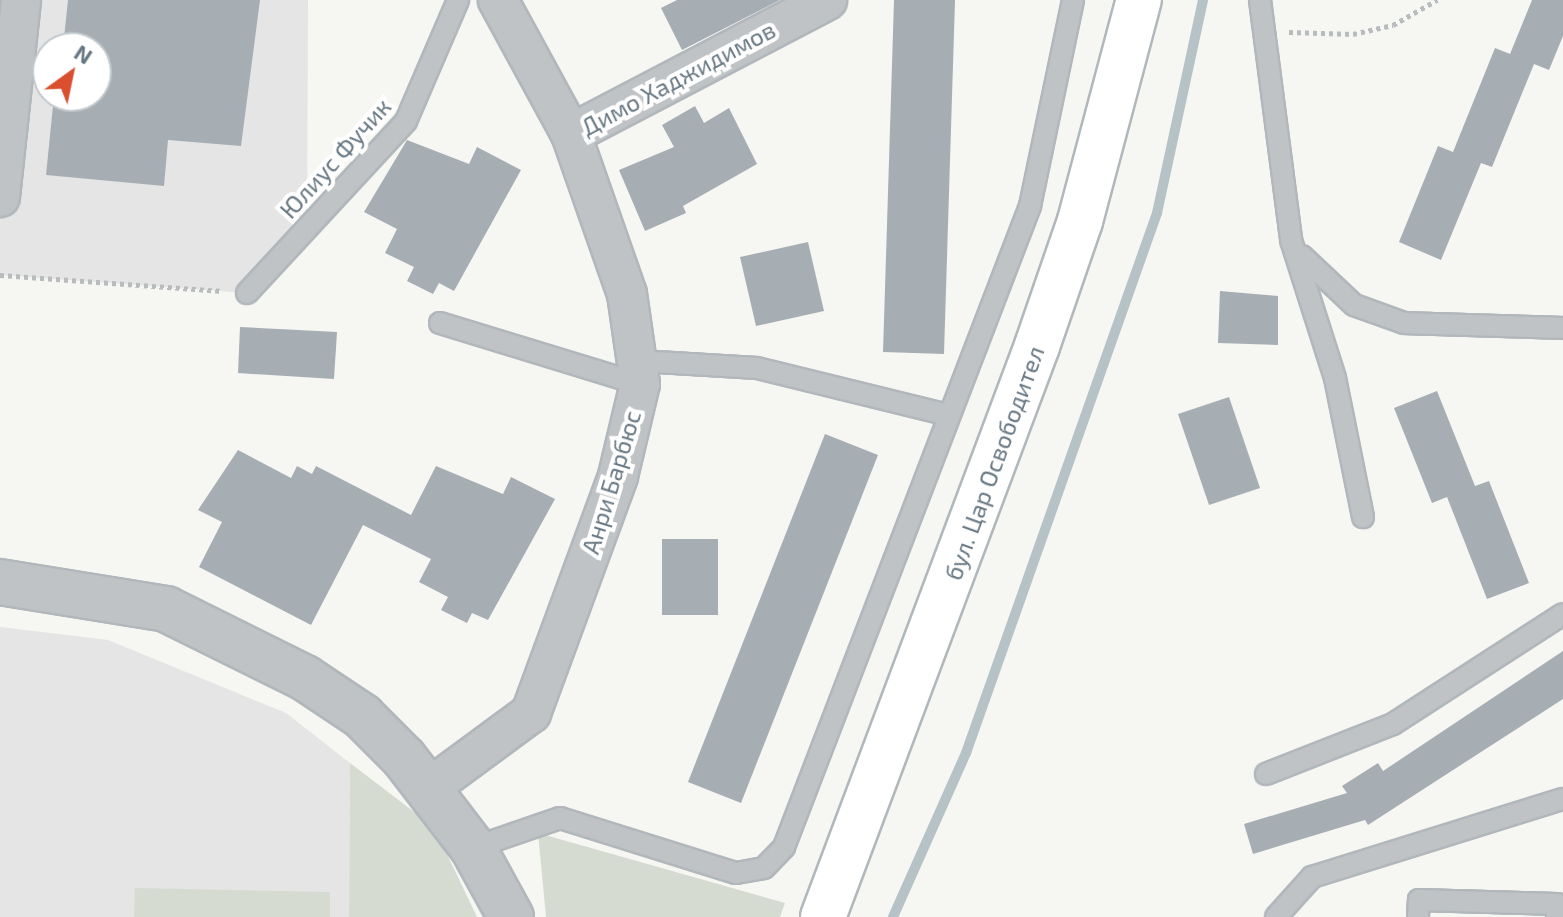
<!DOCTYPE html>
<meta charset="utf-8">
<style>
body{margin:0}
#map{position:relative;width:1563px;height:917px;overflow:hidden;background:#f6f6f3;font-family:"Exo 2",sans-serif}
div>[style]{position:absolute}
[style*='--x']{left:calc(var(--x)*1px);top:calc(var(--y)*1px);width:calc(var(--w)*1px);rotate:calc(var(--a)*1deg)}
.built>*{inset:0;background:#e4e5e4}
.green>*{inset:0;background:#d6dbd2}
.stream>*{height:10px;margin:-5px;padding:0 5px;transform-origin:5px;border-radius:5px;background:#b6c3c6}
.building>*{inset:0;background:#a6aeb3}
.path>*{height:5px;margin-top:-2.5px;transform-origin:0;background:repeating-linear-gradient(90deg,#b9bcbe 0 4px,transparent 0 8px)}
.roads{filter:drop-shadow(2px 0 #b1b7bb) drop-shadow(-2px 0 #b1b7bb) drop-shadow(0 2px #b1b7bb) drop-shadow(0 -2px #b1b7bb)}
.service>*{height:20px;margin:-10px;padding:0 10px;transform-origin:10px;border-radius:10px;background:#bfc3c6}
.minor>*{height:38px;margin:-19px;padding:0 19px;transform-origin:19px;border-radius:19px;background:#bfc3c6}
.tertiary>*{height:44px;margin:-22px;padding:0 22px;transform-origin:22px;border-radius:22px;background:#bfc3c6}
.secondary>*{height:44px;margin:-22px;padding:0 22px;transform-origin:22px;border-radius:22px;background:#fff}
span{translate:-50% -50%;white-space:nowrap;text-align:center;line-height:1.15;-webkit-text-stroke:8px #fff;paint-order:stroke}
.street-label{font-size:24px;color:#667782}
.north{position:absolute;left:32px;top:32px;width:80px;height:80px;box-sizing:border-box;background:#fff;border:2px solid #c2c9cd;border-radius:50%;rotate:33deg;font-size:22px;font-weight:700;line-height:32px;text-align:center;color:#667782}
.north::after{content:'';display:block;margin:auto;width:28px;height:36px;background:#da502f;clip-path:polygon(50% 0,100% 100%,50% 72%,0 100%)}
</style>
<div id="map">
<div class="built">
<i style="clip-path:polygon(evenodd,21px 0,308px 0,307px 228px,247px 293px,0 275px,0 197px,21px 0,48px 48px,96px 48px,96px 96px,48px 96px,48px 48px)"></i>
<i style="clip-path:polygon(0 627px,108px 640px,286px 713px,350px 763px,349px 917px,0 917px)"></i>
</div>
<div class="green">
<i style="clip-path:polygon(350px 763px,434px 827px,477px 917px,349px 917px)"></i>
<i style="clip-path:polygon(538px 833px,785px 903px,780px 917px,546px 917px)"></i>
<i style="clip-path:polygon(135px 888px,330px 892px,330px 917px,134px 917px)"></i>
</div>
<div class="stream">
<i style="--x:893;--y:917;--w:180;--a:-66"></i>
<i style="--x:966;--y:753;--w:573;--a:-70.52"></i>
<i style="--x:1157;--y:213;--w:218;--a:-77.8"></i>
</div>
<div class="building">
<i style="clip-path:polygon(68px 0,260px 0,241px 146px,168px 140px,164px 186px,46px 175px,54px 96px,96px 96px,96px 48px,63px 48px)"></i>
<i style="clip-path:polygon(677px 0,780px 0,682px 50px,661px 8px)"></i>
<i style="clip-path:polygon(894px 0,955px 0,944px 354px,883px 352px)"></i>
<i style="clip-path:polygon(1532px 0,1563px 0,1563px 36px,1549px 70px,1534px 64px,1492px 167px,1481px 163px,1441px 260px,1399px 242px,1438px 146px,1453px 152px,1495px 48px,1510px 54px)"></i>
<i style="clip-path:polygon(695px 106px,704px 123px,729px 108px,757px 164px,683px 206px,686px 213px,645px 231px,619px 170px,674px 147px,662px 125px)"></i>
<i style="clip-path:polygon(407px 140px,469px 164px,477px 147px,521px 170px,454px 291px,439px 283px,433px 294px,407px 281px,414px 267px,385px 253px,397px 229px,364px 212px)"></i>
<i style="clip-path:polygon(808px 242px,824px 311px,756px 326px,740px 257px)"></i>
<i style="clip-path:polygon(1220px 291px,1278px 296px,1278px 345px,1218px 343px)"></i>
<i style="clip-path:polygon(240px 327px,337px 332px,334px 379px,238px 373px)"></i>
<i style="clip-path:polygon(1437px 391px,1475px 486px,1489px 481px,1529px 583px,1487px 599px,1447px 497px,1432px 503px,1394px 408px)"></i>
<i style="clip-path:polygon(1229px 397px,1260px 488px,1209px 505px,1178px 414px)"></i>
<i style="clip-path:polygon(825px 434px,878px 455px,741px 803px,688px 782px)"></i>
<i style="clip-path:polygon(238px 450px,291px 478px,297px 466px,312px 474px,316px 466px,411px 515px,436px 466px,503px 494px,511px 477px,555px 499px,488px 620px,472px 613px,467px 623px,441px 610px,448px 597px,419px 582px,431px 559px,363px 525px,311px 625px,199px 567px,222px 522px,198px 510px)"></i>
<i style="clip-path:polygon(662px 539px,718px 539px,718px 615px,662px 615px)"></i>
<i style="clip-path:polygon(1563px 651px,1563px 699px,1368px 825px,1365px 820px,1253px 854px,1244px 824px,1347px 793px,1342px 786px,1378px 763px,1383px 771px)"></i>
</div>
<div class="path">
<i style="--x:1289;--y:32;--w:64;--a:1.8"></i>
<i style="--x:1353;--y:34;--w:41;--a:-12.7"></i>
<i style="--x:1393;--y:25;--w:51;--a:-29.6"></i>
<i style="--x:0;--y:275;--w:223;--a:4.1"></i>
</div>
<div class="roads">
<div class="service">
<i style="--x:1260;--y:0;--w:242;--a:82.6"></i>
<i style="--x:1291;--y:240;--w:145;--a:72.3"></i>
<i style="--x:1335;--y:378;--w:142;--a:78.6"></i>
<i style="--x:1302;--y:256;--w:71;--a:43.3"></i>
<i style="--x:1354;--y:305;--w:53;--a:19.8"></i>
<i style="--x:1404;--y:323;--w:159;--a:1.8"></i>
<i style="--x:247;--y:293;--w:234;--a:-47.2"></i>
<i style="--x:406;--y:121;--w:132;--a:-66.7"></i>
<i style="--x:440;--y:323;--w:209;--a:17"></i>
<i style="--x:640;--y:361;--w:117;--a:3.4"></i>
<i style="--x:757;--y:368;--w:197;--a:13.8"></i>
<i style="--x:1266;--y:774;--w:136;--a:-21.5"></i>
<i style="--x:1393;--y:724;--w:202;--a:-32.9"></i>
<i style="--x:473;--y:848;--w:92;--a:-19"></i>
<i style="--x:560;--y:818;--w:184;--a:17.4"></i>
<i style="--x:736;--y:873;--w:28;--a:-10"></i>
<i style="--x:764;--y:868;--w:29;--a:-46"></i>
<i style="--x:784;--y:847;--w:687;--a:-69"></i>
<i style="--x:1030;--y:206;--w:210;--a:-78.2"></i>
<i style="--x:1276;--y:917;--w:54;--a:-48"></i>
<i style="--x:1312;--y:877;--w:263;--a:-17.3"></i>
<i style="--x:1418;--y:917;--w:17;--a:-87"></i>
<i style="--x:1419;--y:900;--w:138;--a:1.7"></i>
<i style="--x:1557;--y:904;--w:13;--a:90"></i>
</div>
<div class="minor">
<i style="--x:571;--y:134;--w:289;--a:-27.6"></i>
<i style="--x:0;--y:197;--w:198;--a:-83.9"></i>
<i style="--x:428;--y:789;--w:128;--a:-36.4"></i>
<i style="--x:531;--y:713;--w:252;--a:-69.8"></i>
<i style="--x:618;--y:476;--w:95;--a:-76.6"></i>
<i style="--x:640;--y:384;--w:91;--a:-98.2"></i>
<i style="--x:627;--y:294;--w:170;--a:-109.3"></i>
<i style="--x:571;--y:134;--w:153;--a:-118.6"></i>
</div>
<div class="tertiary">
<i style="--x:0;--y:582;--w:168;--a:9.2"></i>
<i style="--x:166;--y:609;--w:155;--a:26.4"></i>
<i style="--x:305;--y:678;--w:69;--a:33.7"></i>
<i style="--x:362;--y:716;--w:59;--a:45"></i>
<i style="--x:404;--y:758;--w:113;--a:52.5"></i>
<i style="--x:473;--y:848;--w:79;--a:61.2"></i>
</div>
<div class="secondary">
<i style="--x:823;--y:917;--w:610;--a:-69.45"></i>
<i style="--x:1037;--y:346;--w:132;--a:-71"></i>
<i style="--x:1080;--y:221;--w:229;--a:-75.1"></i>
</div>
</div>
<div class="street-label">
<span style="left:678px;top:78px;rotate:-28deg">Димо Хаджидимов</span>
<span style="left:335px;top:158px;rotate:-48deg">Юлиус Фучик</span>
<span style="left:994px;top:463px;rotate:-70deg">бул. Цар Освободител</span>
<span style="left:611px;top:482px;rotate:-73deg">Анри Барбюс</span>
</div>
<div class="north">N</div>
</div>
